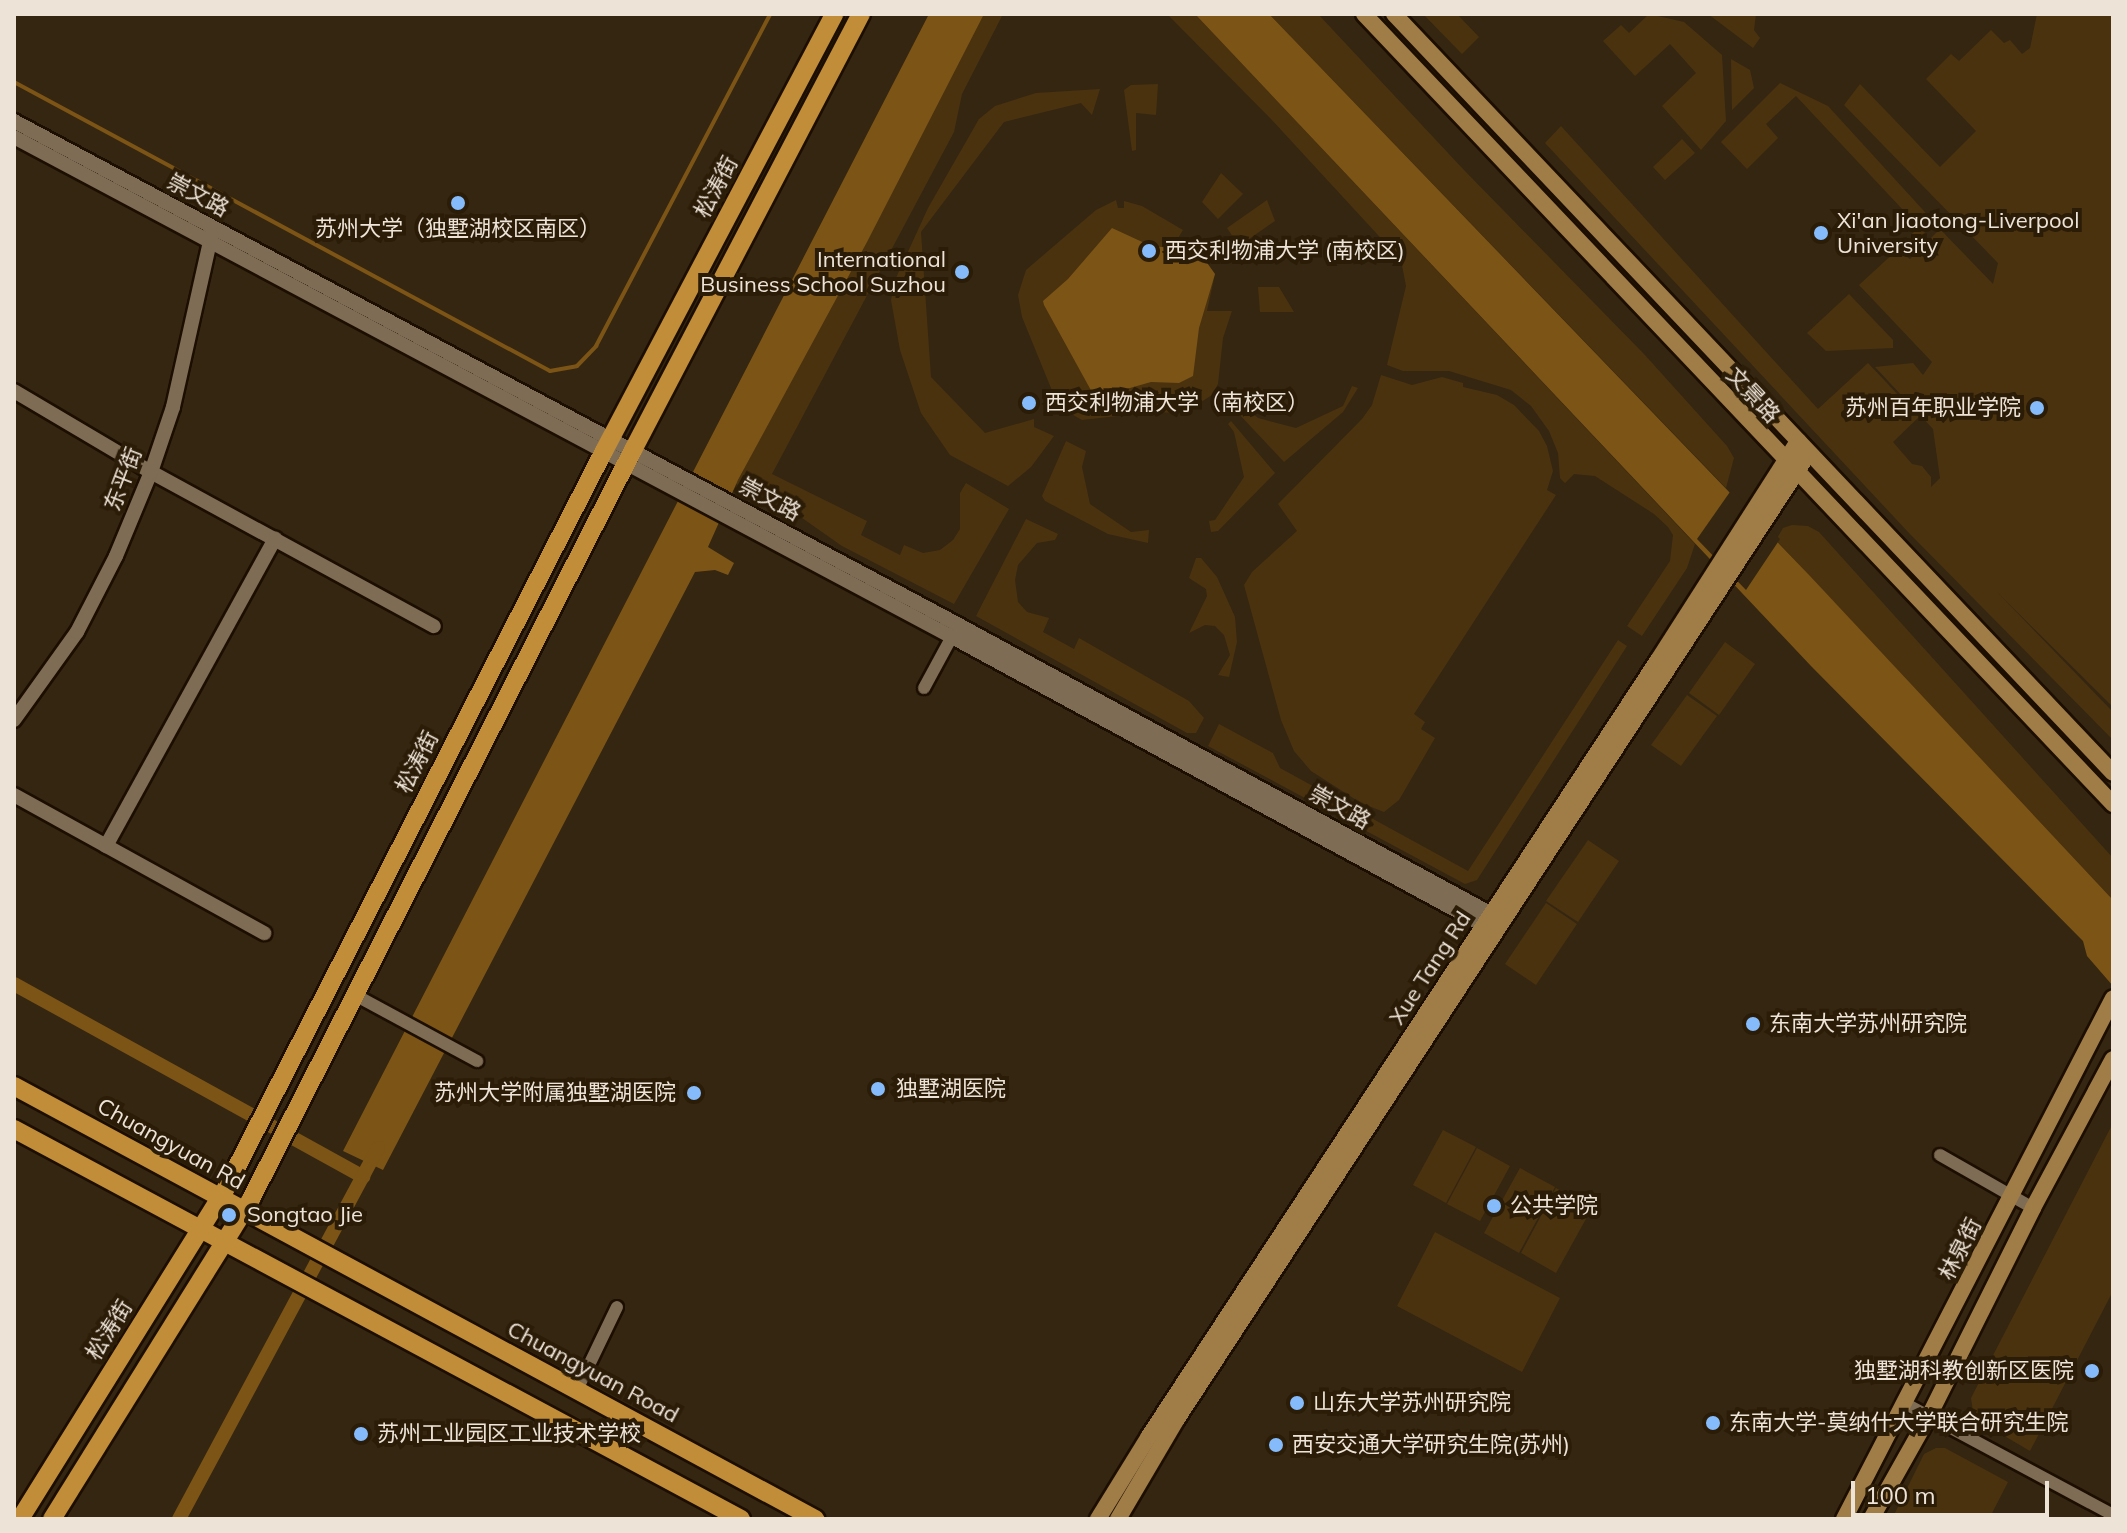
<!DOCTYPE html>
<meta charset="utf-8">
<style>
body{margin:0}
#map{position:relative;width:2127px;height:1533px;overflow:hidden;background:#352611;font-family:Mulish,"Noto Sans SC",sans-serif}
div>[style]{position:absolute}
[style*='--x']{left:calc(var(--x)*1px);top:calc(var(--y)*1px);width:calc(var(--w)*1px);rotate:calc(var(--a)*1deg)}
.green>*{inset:0;background:#4a320f}
.water>*{inset:0;background:#7c5416}
.pier>*{inset:0;background:#352611}
.stream>*{height:4px;margin:-2px;padding:0 2px;transform-origin:2px;border-radius:2px;background:#7c5416}
.canal>*{height:14px;margin:-7px;padding:0 7px;transform-origin:7px;border-radius:7px;background:#7c5416}
.roads{filter:drop-shadow(2px 0 #1c0e00) drop-shadow(-2px 0 #1c0e00) drop-shadow(0 2px #1c0e00) drop-shadow(0 -2px #1c0e00)}
.minor>*{height:12px;margin:-6px;padding:0 6px;transform-origin:6px;border-radius:6px;background:#7e6c55}
.tertiary>*{height:14px;margin:-7px;padding:0 7px;transform-origin:7px;border-radius:7px;background:#7e6c55}
.secondary>*{height:16px;margin:-8px;padding:0 8px;transform-origin:8px;border-radius:8px;background:#a07c47}
.primary>*{height:18px;margin:-9px;padding:0 9px;transform-origin:9px;border-radius:9px;background:#c28d38}
.dots>*{width:22px;height:22px;translate:-50% -50%;box-sizing:border-box;border:4px solid #2b1c07;border-radius:50%}
span{translate:-50% -50%;white-space:nowrap;text-align:center;line-height:1.15;-webkit-text-stroke:8px #2b1c07;paint-order:stroke}
.street-label{font-size:22px;color:#ede3d7}
.poi-label{font-size:22px;color:#ede3d7}
.left{translate:0 -50%;text-align:left}
.right{translate:-100% -50%;text-align:right}
.frame{position:absolute;inset:0;border:16px solid #ede3d7;pointer-events:none}
.scale{position:absolute;left:1851px;top:1481px;width:198px;height:36px;box-sizing:border-box;border:4px solid #ede3d7;border-top:0;padding-left:10px;font-size:24px;line-height:28px;white-space:nowrap;color:#ede3d7;-webkit-text-stroke:6px #2b1c07;paint-order:stroke}
</style>
<div id="map">
<div class="green">
<i style="clip-path:polygon(983px 14px,1003px 14px,962px 94px,954px 132px,772px 474px,867px 521px,861px 535px,900px 555px,904px 545px,923px 553px,940px 550px,953px 540px,960px 529px,960px 493px,966px 483px,1009px 509px,954px 604px,842px 546px,785px 506px,736px 484px)"></i>
<i style="clip-path:polygon(1167px 14px,1195px 14px,1695px 544px,1687px 568px,1642px 636px,1627px 626px,1670px 561px,1673px 535px,1668px 527px,1654px 514px,1595px 476px,1574px 474px,1565px 483px,1560px 478px,1558px 453px,1549px 431px,1531px 406px,1511px 390px,1449px 371px,1403px 371px,1387px 365px,1406px 286px,1401px 260px,1271px 119px)"></i>
<i style="clip-path:polygon(1269px 14px,1318px 14px,1463px 169px,1644px 354px,1727px 446px,1734px 458px,1726px 488px)"></i>
<i style="clip-path:polygon(1423px 14px,1457px 14px,1479px 37px,1462px 54px)"></i>
<i style="clip-path:polygon(1649px 14px,1684px 22px,1722px 55px,1726px 121px,1701px 150px,1662px 106px,1696px 73px,1670px 44px,1635px 76px,1603px 41px,1621px 25px,1629px 33px)"></i>
<i style="clip-path:polygon(1708px 14px,1756px 14px,1754px 30px,1760px 38px,1753px 48px)"></i>
<i style="clip-path:polygon(2037px 14px,2113px 14px,2113px 707px,1997px 592px,2113px 712px,2113px 740px,1908px 532px,1545px 143px,1561px 126px,1818px 409px,1868px 363px,1919px 417px,1893px 442px,1912px 464px,1922px 466px,1931px 477px,1931px 487px,1940px 478px,1933px 429px,1875px 367px,1913px 363px,1923px 375px,1932px 362px,1859px 285px,1897px 250px,1910px 259px,1940px 229px,1993px 284px,1998px 263px,1844px 105px,1860px 84px,1940px 167px,1976px 131px,1926px 79px,1951px 54px,1959px 61px,1991px 30px,2004px 43px,2010px 40px,2022px 54px,2030px 48px)"></i>
<i style="clip-path:polygon(1731px 59px,1750px 70px,1754px 88px,1732px 110px)"></i>
<i style="clip-path:polygon(1780px 83px,1828px 106px,1934px 222px,1917px 241px,1911px 235px,1919px 227px,1796px 96px,1766px 124px,1778px 138px,1747px 169px,1721px 142px)"></i>
<i style="clip-path:polygon(1158px 84px,1156px 115px,1136px 113px,1136px 150px,1132px 151px,1124px 90px,1131px 85px)"></i>
<i style="clip-path:polygon(1100px 89px,1092px 115px,1081px 103px,1004px 122px,921px 232px,931px 377px,985px 433px,1034px 419px,1034px 427px,1054px 436px,1031px 467px,1008px 486px,950px 455px,921px 413px,900px 350px,891px 300px,895px 280px,928px 208px,979px 119px,995px 106px,1036px 93px)"></i>
<i style="clip-path:polygon(1682px 139px,1695px 153px,1665px 180px,1653px 167px)"></i>
<i style="clip-path:polygon(1221px 173px,1243px 194px,1218px 219px,1202px 202px)"></i>
<i style="clip-path:polygon(1116px 200px,1118px 208px,1124px 208px,1124px 201px,1142px 206px,1183px 230px,1172px 248px,1205px 260px,1215px 274px,1207px 311px,1232px 311px,1223px 338px,1218px 384px,1212px 395px,1184px 413px,1153px 412px,1082px 420px,1073px 415px,1053px 393px,1022px 317px,1018px 295px,1026px 270px,1096px 210px)"></i>
<i style="clip-path:polygon(1267px 200px,1275px 221px,1239px 246px,1227px 228px)"></i>
<i style="clip-path:polygon(1258px 287px,1279px 287px,1294px 312px,1260px 312px)"></i>
<i style="clip-path:polygon(1849px 294px,1893px 340px,1893px 348px,1826px 351px,1807px 333px)"></i>
<i style="clip-path:polygon(1381px 375px,1412px 385px,1442px 377px,1463px 383px,1463px 387px,1497px 395px,1514px 405px,1539px 431px,1547px 446px,1553px 471px,1547px 490px,1556px 495px,1414px 714px,1425px 722px,1421px 729px,1435px 738px,1399px 800px,1384px 812px,1361px 803px,1311px 771px,1294px 751px,1281px 720px,1244px 585px,1252px 572px,1297px 531px,1278px 504px,1362px 419px,1372px 405px)"></i>
<i style="clip-path:polygon(1352px 386px,1358px 388px,1343px 412px,1284px 462px,1238px 413px,1244px 406px,1258px 418px,1296px 428px,1343px 406px)"></i>
<i style="clip-path:polygon(1231px 421px,1275px 473px,1218px 531px,1211px 532px,1209px 521px,1215px 520px,1244px 477px,1234px 432px,1228px 424px)"></i>
<i style="clip-path:polygon(1066px 441px,1086px 451px,1082px 467px,1090px 504px,1131px 532px,1149px 530px,1148px 543px,1108px 534px,1045px 501px,1042px 496px)"></i>
<i style="clip-path:polygon(1026px 519px,1058px 534px,1055px 540px,1037px 543px,1018px 565px,1015px 580px,1018px 602px,1027px 612px,1049px 618px,1043px 632px,1074px 649px,1079px 638px,1189px 701px,1204px 718px,1196px 733px,1187px 733px,976px 616px)"></i>
<i style="clip-path:polygon(1792px 525px,1808px 526px,1819px 532px,2113px 858px,2113px 900px,1776px 540px,1783px 528px)"></i>
<i style="clip-path:polygon(1196px 558px,1201px 558px,1217px 577px,1235px 617px,1237px 642px,1229px 677px,1218px 675px,1230px 655px,1224px 635px,1215px 626px,1205px 625px,1189px 633px,1207px 596px,1206px 589px,1189px 578px)"></i>
<i style="clip-path:polygon(1618px 640px,1627px 646px,1477px 880px,1465px 884px,1208px 746px,1219px 724px,1273px 753px,1280px 768px,1468px 871px)"></i>
<i style="clip-path:polygon(1725px 642px,1755px 664px,1719px 715px,1689px 693px)"></i>
<i style="clip-path:polygon(1687px 695px,1717px 716px,1681px 766px,1651px 745px)"></i>
<i style="clip-path:polygon(1588px 840px,1619px 861px,1578px 922px,1546px 901px)"></i>
<i style="clip-path:polygon(1546px 903px,1577px 924px,1536px 985px,1505px 964px)"></i>
<i style="clip-path:polygon(2113px 1123px,2113px 1291px,2030px 1451px,1974px 1418px,1971px 1398px)"></i>
<i style="clip-path:polygon(1443px 1130px,1476px 1147px,1446px 1203px,1413px 1185px)"></i>
<i style="clip-path:polygon(1477px 1148px,1510px 1166px,1480px 1221px,1447px 1204px)"></i>
<i style="clip-path:polygon(1520px 1168px,1555px 1187px,1519px 1253px,1484px 1233px)"></i>
<i style="clip-path:polygon(1556px 1188px,1592px 1208px,1556px 1273px,1521px 1253px)"></i>
<i style="clip-path:polygon(1435px 1232px,1560px 1298px,1522px 1372px,1397px 1306px)"></i>
<i style="clip-path:polygon(1936px 1448px,1945px 1448px,2008px 1482px,1989px 1519px,1892px 1519px,1924px 1454px)"></i>
</div>
<div class="water">
<i style="clip-path:polygon(929px 14px,984px 14px,867px 242px,738px 480px,708px 547px,734px 563px,728px 575px,715px 570px,695px 572px,383px 1170px,343px 1151px)"></i>
<i style="clip-path:polygon(1195px 14px,1269px 14px,1810px 576px,2113px 900px,2113px 986px,2087px 956px,2083px 941px,1811px 666px)"></i>
<i style="clip-path:polygon(1112px 228px,1151px 246px,1172px 248px,1205px 260px,1215px 274px,1199px 328px,1193px 376px,1179px 383px,1151px 382px,1109px 394px,1093px 394px,1044px 305px,1043px 301px,1068px 279px)"></i>
</div>
<div class="pier">
<i style="clip-path:polygon(1732px 489px,1780px 539px,1746px 590px,1697px 539px)"></i>
</div>
<div class="stream">
<i style="--x:14;--y:82;--w:609;--a:28.33"></i>
<i style="--x:550;--y:371;--w:27;--a:-10"></i>
<i style="--x:577;--y:366;--w:28;--a:-46"></i>
<i style="--x:596;--y:346;--w:375;--a:-62.3"></i>
</div>
<div class="canal">
<i style="--x:14;--y:984;--w:399;--a:28.9"></i>
<i style="--x:179;--y:1519;--w:421;--a:-61.8"></i>
</div>
<div class="roads">
<div class="minor">
<i style="--x:924;--y:688;--w:65;--a:-61.5"></i>
<i style="--x:355;--y:995;--w:139;--a:28.4"></i>
<i style="--x:1940;--y:1155;--w:107;--a:29.7"></i>
<i style="--x:577;--y:1390;--w:92;--a:-64.3"></i>
<i style="--x:1906;--y:1404;--w:235;--a:28.2"></i>
</div>
<div class="tertiary">
<i style="--x:14;--y:121;--w:1071;--a:28.07"></i>
<i style="--x:959;--y:625;--w:614;--a:28.48"></i>
<i style="--x:14;--y:137;--w:1063;--a:28.06"></i>
<i style="--x:952;--y:637;--w:617;--a:28.48"></i>
<i style="--x:14;--y:391;--w:159;--a:30.6"></i>
<i style="--x:151;--y:472;--w:322;--a:28.6"></i>
<i style="--x:14;--y:720;--w:108;--a:-54.4"></i>
<i style="--x:77;--y:632;--w:85;--a:-62.8"></i>
<i style="--x:116;--y:556;--w:91;--a:-67.4"></i>
<i style="--x:151;--y:472;--w:69;--a:-71.3"></i>
<i style="--x:173;--y:407;--w:178;--a:-77.4"></i>
<i style="--x:14;--y:795;--w:286;--a:28.9"></i>
<i style="--x:106;--y:846;--w:351;--a:-61.2"></i>
</div>
<div class="secondary">
<i style="--x:1364;--y:14;--w:1089;--a:46.53"></i>
<i style="--x:1394;--y:14;--w:1045;--a:46.55"></i>
<i style="--x:1098;--y:1519;--w:97;--a:-58.4"></i>
<i style="--x:1149;--y:1436;--w:928;--a:-56.74"></i>
<i style="--x:1658;--y:660;--w:260;--a:-57.4"></i>
<i style="--x:1118;--y:1519;--w:116;--a:-59.5"></i>
<i style="--x:1177;--y:1419;--w:1154;--a:-56.81"></i>
<i style="--x:1844;--y:1519;--w:586;--a:-62.69"></i>
<i style="--x:1871;--y:1519;--w:116;--a:-60.6"></i>
<i style="--x:1928;--y:1418;--w:235;--a:-63.4"></i>
<i style="--x:2033;--y:1208;--w:169;--a:-61.8"></i>
</div>
<div class="primary">
<i style="--x:14;--y:1086;--w:911;--a:28.39"></i>
<i style="--x:14;--y:1129;--w:825;--a:28.21"></i>
<i style="--x:20;--y:1519;--w:392;--a:-58.1"></i>
<i style="--x:227;--y:1186;--w:826;--a:-62.85"></i>
<i style="--x:604;--y:451;--w:494;--a:-62.2"></i>
<i style="--x:52;--y:1519;--w:377;--a:-58.1"></i>
<i style="--x:251;--y:1199;--w:841;--a:-62.98"></i>
<i style="--x:633;--y:450;--w:492;--a:-62.4"></i>
</div>
</div>
<div class="dots">
<i style="left:458px;top:203px;background:#85bbfb"></i>
<i style="left:1821px;top:233px;background:#85bbfb"></i>
<i style="left:1149px;top:251px;background:#85bbfb"></i>
<i style="left:962px;top:272px;background:#85bbfb"></i>
<i style="left:1029px;top:403px;background:#85bbfb"></i>
<i style="left:2037px;top:408px;background:#85bbfb"></i>
<i style="left:1753px;top:1024px;background:#85bbfb"></i>
<i style="left:878px;top:1089px;background:#85bbfb"></i>
<i style="left:694px;top:1093px;background:#85bbfb"></i>
<i style="left:1494px;top:1206px;background:#85bbfb"></i>
<i style="left:229px;top:1215px;background:#85bbfb"></i>
<i style="left:2092px;top:1371px;background:#85bbfb"></i>
<i style="left:1297px;top:1403px;background:#85bbfb"></i>
<i style="left:1713px;top:1423px;background:#85bbfb"></i>
<i style="left:361px;top:1434px;background:#85bbfb"></i>
<i style="left:1276px;top:1445px;background:#85bbfb"></i>
</div>
<div class="street-label">
<span style="left:716px;top:187px;rotate:-62deg">松涛街</span>
<span style="left:198px;top:195px;rotate:28deg">崇文路</span>
<span style="left:1753px;top:395px;rotate:47deg">文景路</span>
<span style="left:123px;top:479px;rotate:-69deg">东平街</span>
<span style="left:770px;top:499px;rotate:28deg">崇文路</span>
<span style="left:417px;top:762px;rotate:-63deg">松涛街</span>
<span style="left:1340px;top:807px;rotate:29deg">崇文路</span>
<span style="left:1430px;top:968px;rotate:-57deg">Xue Tang Rd</span>
<span style="left:171px;top:1144px;rotate:29deg">Chuangyuan Rd</span>
<span style="left:1960px;top:1249px;rotate:-63deg">林泉街</span>
<span style="left:109px;top:1330px;rotate:-58deg">松涛街</span>
<span style="left:593px;top:1372px;rotate:28deg">Chuangyuan Road</span>
</div>
<div class="poi-label">
<span class="left" style="left:1837px;top:233px">Xi'an Jiaotong-Liverpool<br>University</span>
<span style="left:458px;top:229px">苏州大学（独墅湖校区南区）</span>
<span class="left" style="left:1165px;top:251px">西交利物浦大学 (南校区)</span>
<span class="right" style="left:946px;top:272px">International<br>Business School Suzhou</span>
<span class="left" style="left:1045px;top:403px">西交利物浦大学（南校区）</span>
<span class="right" style="left:2021px;top:408px">苏州百年职业学院</span>
<span class="left" style="left:1769px;top:1024px">东南大学苏州研究院</span>
<span class="left" style="left:896px;top:1089px">独墅湖医院</span>
<span class="right" style="left:676px;top:1093px">苏州大学附属独墅湖医院</span>
<span class="left" style="left:1510px;top:1206px">公共学院</span>
<span class="left" style="left:247px;top:1215px">Songtao Jie</span>
<span class="right" style="left:2074px;top:1371px">独墅湖科教创新区医院</span>
<span class="left" style="left:1313px;top:1403px">山东大学苏州研究院</span>
<span class="left" style="left:1729px;top:1423px">东南大学-莫纳什大学联合研究生院</span>
<span class="left" style="left:377px;top:1434px">苏州工业园区工业技术学校</span>
<span class="left" style="left:1292px;top:1445px">西安交通大学研究生院(苏州)</span>
</div>
<div class="frame"></div>
<div class="scale">100 m</div>
</div>
